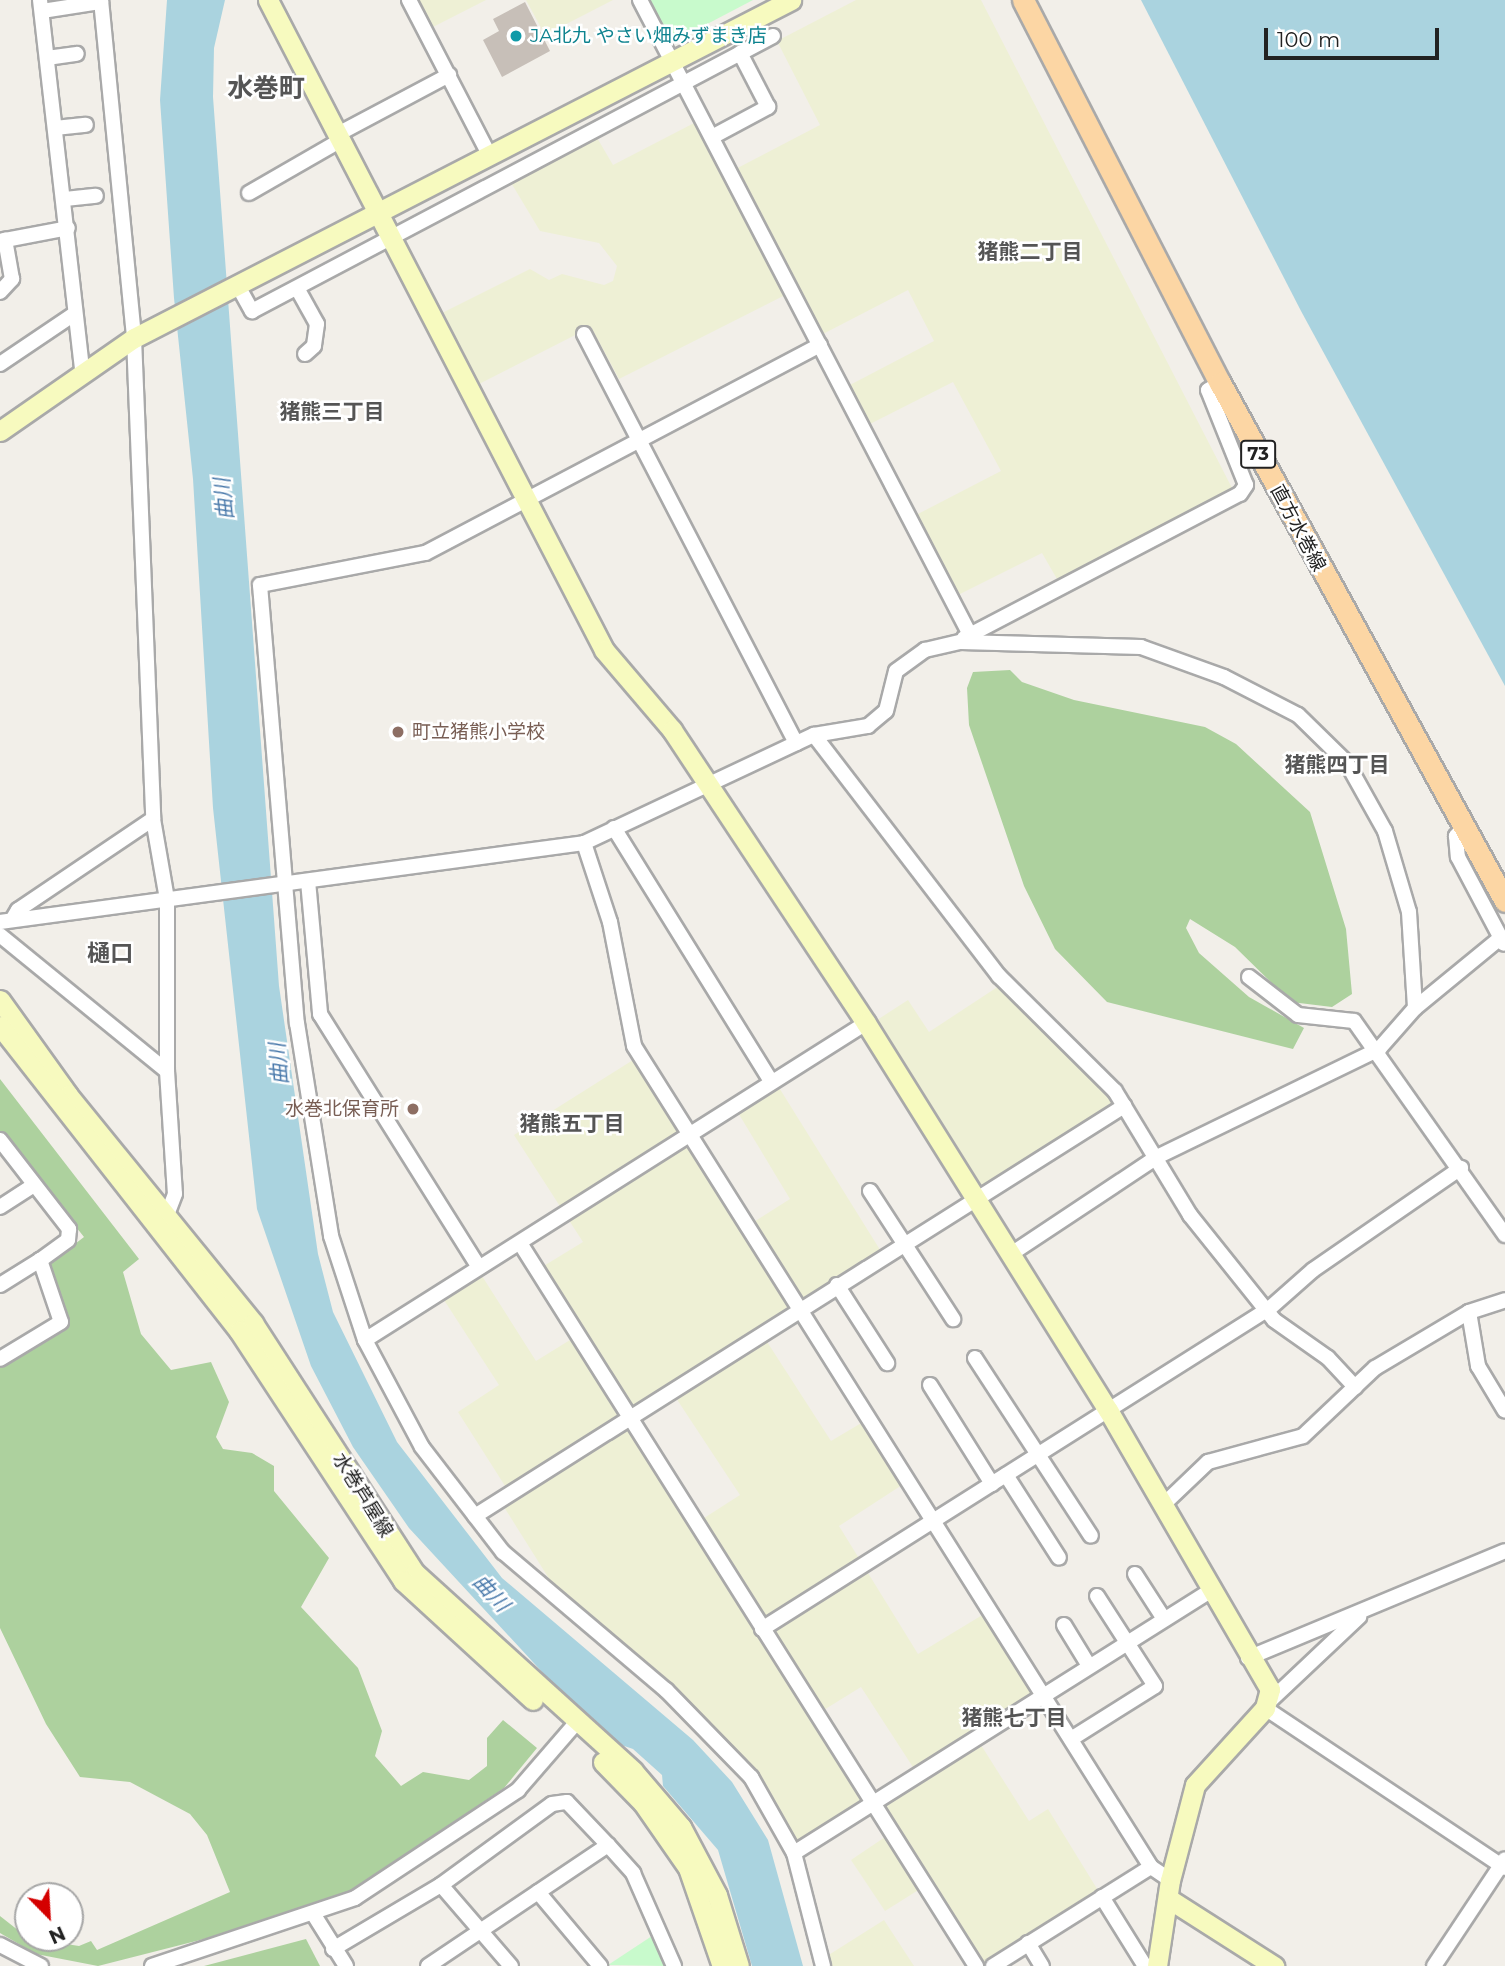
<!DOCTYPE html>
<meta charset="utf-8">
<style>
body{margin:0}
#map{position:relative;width:1505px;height:1966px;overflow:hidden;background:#f2efe9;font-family:Montserrat,"Noto Sans JP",sans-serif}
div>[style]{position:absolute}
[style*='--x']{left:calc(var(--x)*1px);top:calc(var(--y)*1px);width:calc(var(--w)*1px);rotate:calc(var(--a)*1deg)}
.farmland>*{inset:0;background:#eef0d5}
.forest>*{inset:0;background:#add19e}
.park>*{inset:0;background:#c8facc}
.water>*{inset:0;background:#aad3df}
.building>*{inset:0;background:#c7bfb8}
.roads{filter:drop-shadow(2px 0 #a9a9a9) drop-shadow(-2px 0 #a9a9a9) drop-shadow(0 2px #a9a9a9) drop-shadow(0 -2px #a9a9a9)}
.street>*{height:14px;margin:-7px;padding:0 7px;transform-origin:7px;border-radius:7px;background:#fff}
.secondary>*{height:19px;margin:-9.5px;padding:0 9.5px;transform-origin:9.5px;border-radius:9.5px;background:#f7fabf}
.primary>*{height:21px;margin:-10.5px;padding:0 10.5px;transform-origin:10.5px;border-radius:10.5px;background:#fcd6a4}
.dots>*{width:19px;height:19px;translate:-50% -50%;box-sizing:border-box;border:4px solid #fff;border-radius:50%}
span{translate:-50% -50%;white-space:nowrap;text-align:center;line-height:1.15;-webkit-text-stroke:5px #fff;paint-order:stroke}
.shield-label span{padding:2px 5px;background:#fff;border:2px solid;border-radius:5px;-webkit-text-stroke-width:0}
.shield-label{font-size:18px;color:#222;font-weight:700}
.culture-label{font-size:19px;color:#0d838f}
.left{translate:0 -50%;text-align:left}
.street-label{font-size:19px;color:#222}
.education-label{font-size:19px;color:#785e54}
.right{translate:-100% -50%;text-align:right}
.neighbourhood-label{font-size:21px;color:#555;font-weight:700}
.water-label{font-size:21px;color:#4a7aab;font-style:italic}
.quarter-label{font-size:23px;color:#555;font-weight:700}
.district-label{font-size:26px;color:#555;font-weight:700}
.north{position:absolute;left:14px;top:1882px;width:70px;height:70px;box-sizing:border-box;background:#fff;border:2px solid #a7a7a7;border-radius:50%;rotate:156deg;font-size:19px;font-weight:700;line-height:28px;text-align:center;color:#222}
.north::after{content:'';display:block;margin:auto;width:24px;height:32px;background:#d40000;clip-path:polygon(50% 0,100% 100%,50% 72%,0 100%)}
.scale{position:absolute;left:1264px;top:28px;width:175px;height:32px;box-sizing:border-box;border:4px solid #222;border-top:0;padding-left:9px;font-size:21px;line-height:24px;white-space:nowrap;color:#222;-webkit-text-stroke:5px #fff;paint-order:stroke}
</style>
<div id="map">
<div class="farmland">
<i style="clip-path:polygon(414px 0,486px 0,429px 29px)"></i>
<i style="clip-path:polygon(526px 0,613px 0,545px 35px)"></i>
<i style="clip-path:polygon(856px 0,981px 0,1232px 488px,1057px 579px,1042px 553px,956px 596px,916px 515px,1001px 471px,953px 382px,866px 426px,846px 387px,934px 341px,908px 290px,821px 335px,797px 289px,619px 379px,591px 327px,479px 384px,442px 313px,530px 269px,549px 280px,562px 274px,604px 285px,613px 281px,617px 266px,599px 243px,540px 231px,510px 181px,596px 136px,613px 165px,698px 121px,726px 174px,820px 125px,777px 41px)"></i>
<i style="clip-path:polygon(999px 986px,1084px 1062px,1117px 1105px,981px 1187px,874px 1022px,908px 1000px,929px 1032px)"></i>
<i style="clip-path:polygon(evenodd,633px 1060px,741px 1230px,790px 1199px,737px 1111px,778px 1086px,882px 1253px,760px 1331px,831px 1441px,863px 1422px,902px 1485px,839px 1526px,918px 1654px,984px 1614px,1036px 1695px,974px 1734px,1029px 1821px,1048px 1809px,1099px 1892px,984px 1966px,928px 1884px,885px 1911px,851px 1860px,894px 1831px,878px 1804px,920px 1778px,861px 1687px,814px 1716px,868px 1802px,795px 1848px,749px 1764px,565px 1604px,504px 1507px,514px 1500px,458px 1412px,499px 1385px,444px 1300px,482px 1276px,536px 1361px,583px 1332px,542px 1267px,583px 1242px,514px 1135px,633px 1060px,676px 1398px,740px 1495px,701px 1520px,639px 1422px,676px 1398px)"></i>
<i style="clip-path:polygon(884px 1920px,914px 1966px,830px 1966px,827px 1956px)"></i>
</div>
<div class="forest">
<i style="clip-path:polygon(1010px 670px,1022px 682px,1074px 700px,1205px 727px,1236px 744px,1310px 812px,1346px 929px,1352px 994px,1332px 1007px,1291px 1002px,1235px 947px,1190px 919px,1186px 928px,1199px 953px,1249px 997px,1304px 1028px,1293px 1049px,1107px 1002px,1055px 949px,1024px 886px,969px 725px,967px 688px,973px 672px)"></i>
<i style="clip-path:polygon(0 1079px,139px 1259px,123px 1272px,141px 1334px,171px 1370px,211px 1362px,229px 1402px,216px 1437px,223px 1449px,252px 1453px,274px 1466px,274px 1491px,329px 1558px,301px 1607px,358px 1668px,382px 1731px,375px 1756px,401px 1786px,423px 1772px,469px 1780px,487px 1766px,487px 1738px,503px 1720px,537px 1748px,504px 1788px,348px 1894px,306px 1913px,98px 1966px,36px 1954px,0 1933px,0 1916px,28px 1938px,79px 1946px,91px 1941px,97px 1950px,230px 1892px,207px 1835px,190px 1814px,130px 1782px,80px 1777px,46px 1724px,0 1628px,0 1368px,68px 1325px,50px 1263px,84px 1237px,0 1131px)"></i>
<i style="clip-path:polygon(306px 1939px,320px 1966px,204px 1966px)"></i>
</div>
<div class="park">
<i style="clip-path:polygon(645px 0,753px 0,669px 44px)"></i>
<i style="clip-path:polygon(655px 1934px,667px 1966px,608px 1965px)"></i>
</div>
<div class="water">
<i style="clip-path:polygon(167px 0,225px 0,214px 48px,213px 97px,279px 986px,318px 1254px,333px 1312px,397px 1442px,502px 1578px,693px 1740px,732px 1782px,768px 1840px,803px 1966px,752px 1966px,718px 1850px,663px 1786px,662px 1775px,633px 1749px,604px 1739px,409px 1528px,353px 1447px,311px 1366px,257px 1209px,213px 808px,193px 479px,174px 298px,160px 100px)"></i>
<i style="clip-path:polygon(1141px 0,1505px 0,1505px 686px,1301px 311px)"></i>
</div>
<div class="building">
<i style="clip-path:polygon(525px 2px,550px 51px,502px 77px,483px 40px,499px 31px,493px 19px)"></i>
</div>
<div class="roads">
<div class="street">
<i style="--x:40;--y:0;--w:373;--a:83.5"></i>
<i style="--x:101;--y:0;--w:340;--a:84.4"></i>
<i style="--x:134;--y:338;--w:481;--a:87.7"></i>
<i style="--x:153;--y:819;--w:81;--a:80.1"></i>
<i style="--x:167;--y:899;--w:172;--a:90"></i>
<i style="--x:167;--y:1071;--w:123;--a:86.3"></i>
<i style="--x:175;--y:1194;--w:31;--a:111"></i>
<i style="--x:409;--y:0;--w:176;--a:62.6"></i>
<i style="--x:640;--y:0;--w:711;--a:62.53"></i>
<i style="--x:42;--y:11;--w:60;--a:-8.7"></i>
<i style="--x:47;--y:58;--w:30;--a:-8"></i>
<i style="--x:55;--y:128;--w:31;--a:-6"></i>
<i style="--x:338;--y:134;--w:126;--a:-28"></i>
<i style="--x:712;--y:137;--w:64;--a:-28.2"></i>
<i style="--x:768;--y:107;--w:61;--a:-117.4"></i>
<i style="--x:249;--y:193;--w:106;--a:-29.9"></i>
<i style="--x:65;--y:199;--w:31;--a:-6"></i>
<i style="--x:0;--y:241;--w:69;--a:-10.8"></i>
<i style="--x:238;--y:286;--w:29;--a:61"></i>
<i style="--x:252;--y:311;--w:589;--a:-27.83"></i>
<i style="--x:297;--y:288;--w:41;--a:60.9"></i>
<i style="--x:317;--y:324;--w:22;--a:98"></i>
<i style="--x:314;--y:346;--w:12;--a:138"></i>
<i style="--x:0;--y:292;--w:18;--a:-47"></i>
<i style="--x:12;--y:279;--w:40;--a:-100"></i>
<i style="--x:584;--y:334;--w:461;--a:62.6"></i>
<i style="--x:820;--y:345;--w:446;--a:152.2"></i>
<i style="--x:425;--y:553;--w:168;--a:169"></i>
<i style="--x:260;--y:585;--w:440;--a:85.2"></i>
<i style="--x:297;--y:1023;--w:216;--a:80.9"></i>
<i style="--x:331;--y:1236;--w:109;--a:71.9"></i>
<i style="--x:365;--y:1340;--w:121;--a:62"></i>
<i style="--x:422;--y:1447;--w:133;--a:52.4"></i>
<i style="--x:503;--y:1552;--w:214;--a:40.3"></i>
<i style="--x:666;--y:1690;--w:122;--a:45.7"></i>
<i style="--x:751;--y:1777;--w:87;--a:60.5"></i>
<i style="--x:794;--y:1853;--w:117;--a:75.6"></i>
<i style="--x:0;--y:364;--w:89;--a:-34"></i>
<i style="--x:964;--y:638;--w:311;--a:-27.6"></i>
<i style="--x:1240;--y:494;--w:11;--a:-56"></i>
<i style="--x:1246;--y:485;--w:102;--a:-111.8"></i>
<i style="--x:1208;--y:390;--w:14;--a:-30"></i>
<i style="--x:814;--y:735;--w:304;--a:52.5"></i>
<i style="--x:999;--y:976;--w:163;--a:44.8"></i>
<i style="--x:1115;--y:1091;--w:145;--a:58.8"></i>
<i style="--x:1190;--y:1215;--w:134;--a:51.3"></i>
<i style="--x:1274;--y:1320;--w:66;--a:35.1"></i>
<i style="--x:1328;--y:1358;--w:40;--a:47"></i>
<i style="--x:614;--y:828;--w:298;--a:58.2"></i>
<i style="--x:1463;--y:828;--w:11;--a:131"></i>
<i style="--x:1456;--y:836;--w:21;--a:85"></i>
<i style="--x:1458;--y:857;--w:98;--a:62.1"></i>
<i style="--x:584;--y:843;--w:83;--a:71.8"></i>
<i style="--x:610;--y:922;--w:126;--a:79"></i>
<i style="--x:634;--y:1046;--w:970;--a:57.8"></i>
<i style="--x:1151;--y:1867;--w:23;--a:34"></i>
<i style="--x:308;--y:881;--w:134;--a:84.8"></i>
<i style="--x:320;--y:1014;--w:299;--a:57.9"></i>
<i style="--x:12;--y:920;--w:12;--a:-59"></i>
<i style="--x:18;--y:910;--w:163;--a:-34"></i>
<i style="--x:0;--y:922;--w:589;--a:-7.7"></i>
<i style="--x:584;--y:843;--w:254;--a:-25.2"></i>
<i style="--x:814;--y:735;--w:55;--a:-9.5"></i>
<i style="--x:868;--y:726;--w:23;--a:-40"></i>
<i style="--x:886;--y:711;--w:41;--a:-76"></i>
<i style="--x:896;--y:671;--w:36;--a:-36"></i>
<i style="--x:925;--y:650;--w:37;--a:-13"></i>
<i style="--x:961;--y:642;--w:180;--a:1.6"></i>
<i style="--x:1141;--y:647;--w:88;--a:19.9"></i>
<i style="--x:1224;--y:677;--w:83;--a:27.2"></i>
<i style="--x:1298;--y:715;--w:69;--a:44.4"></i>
<i style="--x:1347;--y:763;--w:78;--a:60.8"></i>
<i style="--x:1385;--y:831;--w:84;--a:73.5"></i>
<i style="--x:1409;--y:912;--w:96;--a:86.4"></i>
<i style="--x:0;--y:935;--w:215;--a:39.2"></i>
<i style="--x:1249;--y:977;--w:62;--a:37.8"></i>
<i style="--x:1298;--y:1015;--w:56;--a:6.1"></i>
<i style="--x:1354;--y:1021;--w:262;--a:54.8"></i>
<i style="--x:0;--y:1140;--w:113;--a:52.2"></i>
<i style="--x:69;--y:1229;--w:11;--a:95"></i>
<i style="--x:68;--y:1240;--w:34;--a:144"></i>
<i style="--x:40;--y:1260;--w:65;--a:71.3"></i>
<i style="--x:61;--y:1322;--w:71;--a:148.8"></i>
<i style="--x:870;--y:1191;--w:153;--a:57"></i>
<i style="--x:0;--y:1207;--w:38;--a:-33"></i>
<i style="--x:520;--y:1243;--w:855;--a:57.76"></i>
<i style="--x:1011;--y:1254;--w:175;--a:-33.6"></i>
<i style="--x:1157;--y:1157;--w:247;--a:-25.9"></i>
<i style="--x:1379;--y:1049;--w:55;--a:-48.7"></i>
<i style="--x:1415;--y:1008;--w:109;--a:-39.4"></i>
<i style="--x:0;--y:1285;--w:47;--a:-32"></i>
<i style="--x:837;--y:1285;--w:93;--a:57.3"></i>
<i style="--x:1469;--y:1312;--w:55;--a:80.5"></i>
<i style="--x:1478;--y:1366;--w:52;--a:59"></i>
<i style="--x:365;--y:1340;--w:593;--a:-32.32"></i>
<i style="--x:975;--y:1358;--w:212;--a:56.9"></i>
<i style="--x:930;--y:1385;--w:117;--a:57.9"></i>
<i style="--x:1006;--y:1475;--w:98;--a:57.4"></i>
<i style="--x:1164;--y:1504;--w:61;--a:-43.7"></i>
<i style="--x:1208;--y:1462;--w:98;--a:-15.3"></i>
<i style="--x:1303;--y:1436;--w:99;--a:-43.4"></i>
<i style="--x:1375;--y:1368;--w:109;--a:-30.8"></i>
<i style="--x:1469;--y:1312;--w:38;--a:-18"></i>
<i style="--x:475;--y:1516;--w:768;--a:-32.28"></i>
<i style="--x:1135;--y:1574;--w:54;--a:57.2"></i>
<i style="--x:1064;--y:1625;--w:48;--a:58.6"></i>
<i style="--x:762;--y:1629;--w:601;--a:-32.29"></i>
<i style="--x:1270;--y:1308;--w:57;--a:-41.5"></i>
<i style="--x:1313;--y:1270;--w:180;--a:-34.6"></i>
<i style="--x:1248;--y:1658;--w:278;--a:-22.6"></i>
<i style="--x:1272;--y:1699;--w:120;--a:-43.3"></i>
<i style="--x:1265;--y:1708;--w:288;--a:33.7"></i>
<i style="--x:1071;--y:1739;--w:99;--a:-32.2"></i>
<i style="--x:1155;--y:1686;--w:107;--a:-122.8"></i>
<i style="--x:794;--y:1853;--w:494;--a:-32.2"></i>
<i style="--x:441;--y:1885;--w:107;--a:49.2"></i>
<i style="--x:538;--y:1892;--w:97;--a:50"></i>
<i style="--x:1102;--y:1897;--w:81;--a:58.1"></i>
<i style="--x:314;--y:1915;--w:60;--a:57.9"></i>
<i style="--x:1028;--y:1943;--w:27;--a:59"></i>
<i style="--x:0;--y:1945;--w:46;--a:27.1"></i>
<i style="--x:333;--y:1949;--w:126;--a:-30.7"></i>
<i style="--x:441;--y:1885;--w:137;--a:-36.1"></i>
<i style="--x:552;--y:1804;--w:15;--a:-8"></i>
<i style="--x:567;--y:1802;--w:59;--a:46.4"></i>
<i style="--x:152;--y:1966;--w:214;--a:-18.5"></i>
<i style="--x:355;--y:1898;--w:196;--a:-33.5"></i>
<i style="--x:518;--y:1790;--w:90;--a:-49.1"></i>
<i style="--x:428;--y:1966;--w:217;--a:-33.9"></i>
<i style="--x:608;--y:1845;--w:38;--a:48"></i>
<i style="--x:633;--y:1873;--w:102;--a:66.2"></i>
<i style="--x:993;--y:1966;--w:186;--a:-32.1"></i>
<i style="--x:1434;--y:1966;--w:128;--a:-56.4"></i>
</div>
<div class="secondary">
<i style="--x:268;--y:0;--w:732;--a:62.66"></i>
<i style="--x:604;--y:650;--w:105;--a:49.6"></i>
<i style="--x:672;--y:730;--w:351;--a:56.5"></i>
<i style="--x:866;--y:1023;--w:456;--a:58"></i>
<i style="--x:1108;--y:1410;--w:323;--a:59.9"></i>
<i style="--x:1270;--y:1689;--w:20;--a:105"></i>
<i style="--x:1265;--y:1708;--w:104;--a:132.3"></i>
<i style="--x:1195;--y:1785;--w:98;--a:104.7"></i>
<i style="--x:1170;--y:1880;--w:87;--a:98.6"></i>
<i style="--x:0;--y:431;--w:163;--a:-34.8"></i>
<i style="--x:134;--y:338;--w:739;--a:-27.22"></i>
<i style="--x:0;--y:1000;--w:117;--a:54.4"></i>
<i style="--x:68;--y:1095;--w:294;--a:50.9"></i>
<i style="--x:253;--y:1323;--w:298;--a:57.1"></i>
<i style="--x:415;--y:1573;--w:294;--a:42.2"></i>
<i style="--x:633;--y:1771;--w:74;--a:49.4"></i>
<i style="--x:681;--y:1827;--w:77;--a:62.1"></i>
<i style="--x:717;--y:1895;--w:74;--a:72.8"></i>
<i style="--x:0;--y:1026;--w:387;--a:51.9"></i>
<i style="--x:239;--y:1331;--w:299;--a:56.7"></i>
<i style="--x:403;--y:1581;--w:176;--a:42.5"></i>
<i style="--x:603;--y:1762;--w:57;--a:45.7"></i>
<i style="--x:643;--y:1803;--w:79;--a:55.3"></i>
<i style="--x:688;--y:1868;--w:104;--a:70.9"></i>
<i style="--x:1169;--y:1899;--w:125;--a:32.5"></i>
</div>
<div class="primary">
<i style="--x:1023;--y:0;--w:431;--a:62.8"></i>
<i style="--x:1220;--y:383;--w:591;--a:61.18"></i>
</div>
</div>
<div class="dots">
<i style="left:516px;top:36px;background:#0f9aa8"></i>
<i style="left:398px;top:732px;background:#8d6e63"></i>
<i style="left:413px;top:1109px;background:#8d6e63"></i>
</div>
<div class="shield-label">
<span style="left:1258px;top:454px">73</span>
</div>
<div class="culture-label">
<span class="left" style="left:530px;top:36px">JA北九 やさい畑みずまき店</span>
</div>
<div class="street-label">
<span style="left:1298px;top:528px;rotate:62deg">直方水巻線</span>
<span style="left:363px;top:1495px;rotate:58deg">水巻芦屋線</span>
</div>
<div class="education-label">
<span class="left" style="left:412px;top:732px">町立猪熊小学校</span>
<span class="right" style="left:399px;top:1109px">水巻北保育所</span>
</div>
<div class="neighbourhood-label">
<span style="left:1030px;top:252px">猪熊二丁目</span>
<span style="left:332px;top:412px">猪熊三丁目</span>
<span style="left:1337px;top:765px">猪熊四丁目</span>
<span style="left:572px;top:1124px">猪熊五丁目</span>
<span style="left:1014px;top:1718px">猪熊七丁目</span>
</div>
<div class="water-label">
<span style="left:224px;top:499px;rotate:-96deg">曲川</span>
<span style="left:279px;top:1064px;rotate:-95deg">曲川</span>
<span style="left:491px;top:1593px;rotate:47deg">曲川</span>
</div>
<div class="quarter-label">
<span style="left:110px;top:953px">樋口</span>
</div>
<div class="district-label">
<span style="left:266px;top:89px">水巻町</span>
</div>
<div class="north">N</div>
<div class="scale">100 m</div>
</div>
